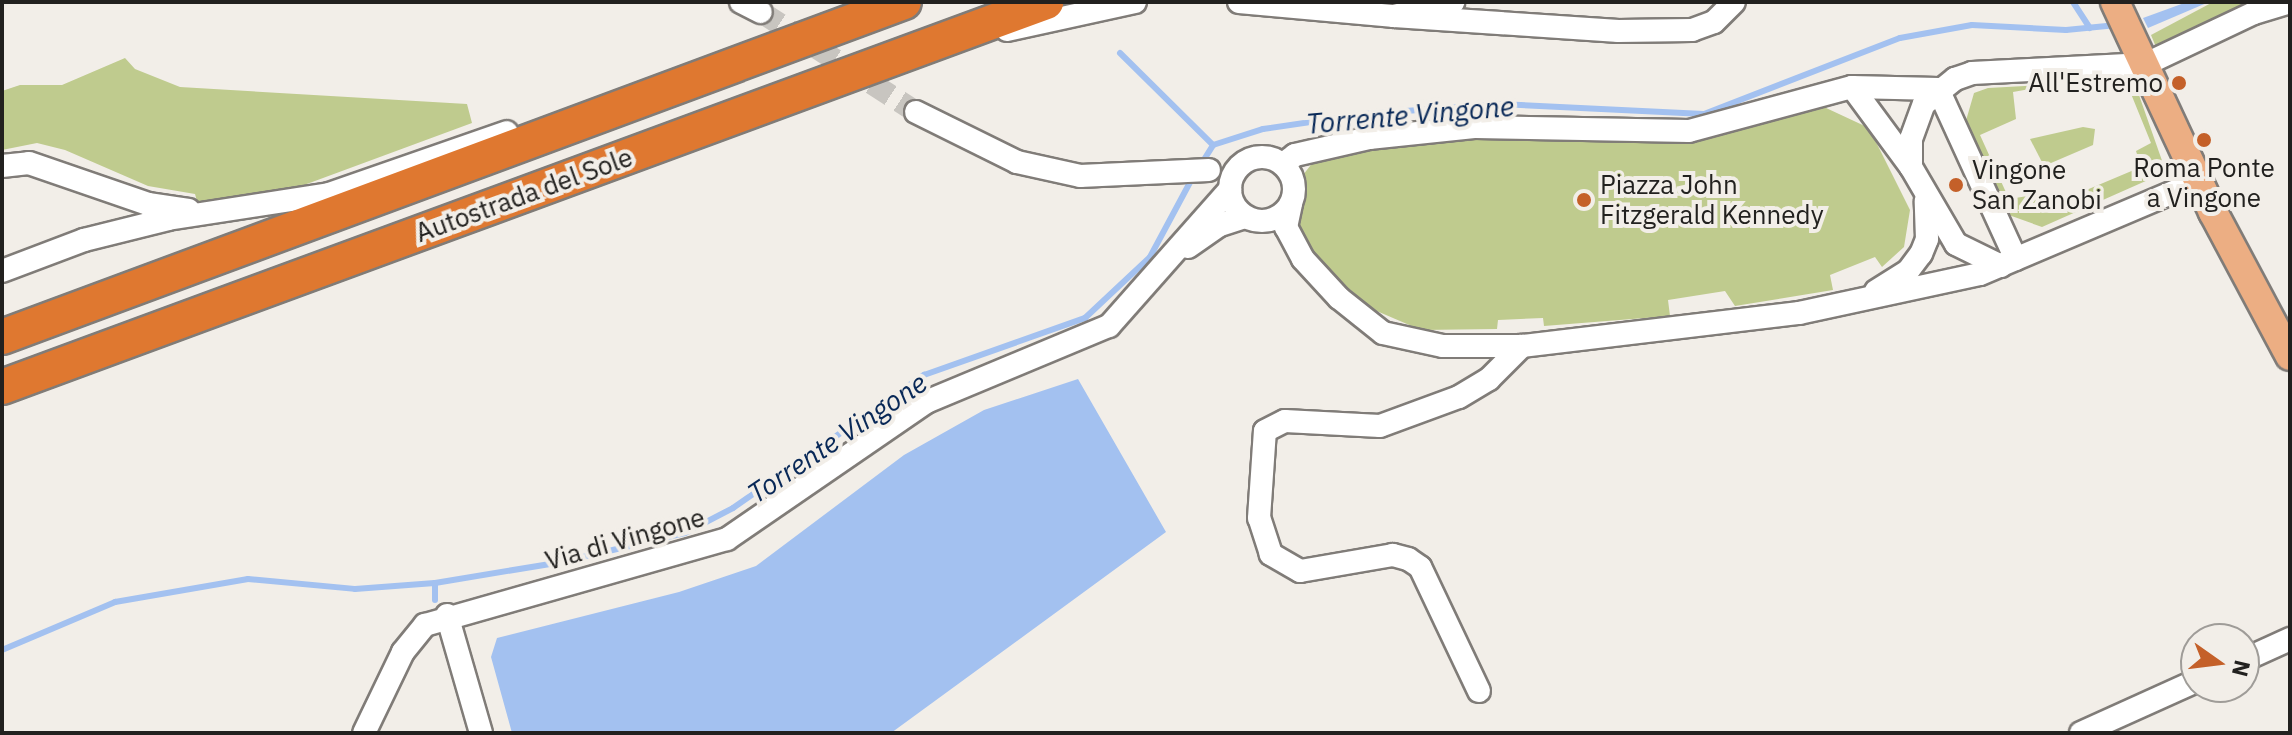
<!DOCTYPE html>
<style>
body{margin:0}
#map{position:relative;width:2292px;height:735px;overflow:hidden;background:#f2eee8;font-family:"IBM Plex Sans",sans-serif}
div>[style]{position:absolute}
[style*='--x']{left:calc(var(--x)*1px);top:calc(var(--y)*1px);width:calc(var(--w)*1px);rotate:calc(var(--a)*1deg)}
.green>*{inset:0;background:#bfcb8e}
.water>*{inset:0;background:#a3c1f0}
.stream>*{height:6px;margin:-3px;padding:0 3px;transform-origin:3px;border-radius:3px;background:#a3c1f0}
.minor-tunnel>*{height:22px;margin-top:-11px;transform-origin:0;background:repeating-linear-gradient(90deg,#c8c5c0 0 22px,transparent 0 33px)}
.roads{filter:drop-shadow(2px 0 #807c78) drop-shadow(-2px 0 #807c78) drop-shadow(0 2px #807c78) drop-shadow(0 -2px #807c78)}
.minor>*{height:22px;margin:-11px;padding:0 11px;transform-origin:11px;border-radius:11px;background:#fff}
.minor>.ring{margin:-11px;padding:0;box-sizing:content-box;background:none;border:22px solid #fff;border-radius:50%}
.major>*{height:28px;margin:-14px;padding:0 14px;transform-origin:14px;border-radius:14px;background:#ecae83}
.highway>*{height:34px;margin:-17px;padding:0 17px;transform-origin:17px;border-radius:17px;background:#df7830}
.dots>*{width:22px;height:22px;translate:-50% -50%;box-sizing:border-box;border:4px solid #f2eee8;border-radius:50%}
span{translate:-50% -50%;white-space:nowrap;text-align:center;line-height:1.15;-webkit-text-stroke:8px #f2eee8;paint-order:stroke}
.poi-label{font-size:26px;color:#22211f}
.right{translate:-100% -50%;text-align:right}
.left{translate:0 -50%;text-align:left}
.street-label{font-size:26px;color:#22211f}
.water-label{font-size:28px;color:#082857;font-style:italic}
.frame{position:absolute;inset:0;border:4px solid #22211f;pointer-events:none}
.north{position:absolute;left:2180px;top:623px;width:80px;height:80px;box-sizing:border-box;background:#f2eee8;border:2px solid #9f9c98;border-radius:50%;rotate:104deg;font-size:22px;font-weight:700;line-height:32px;text-align:center;color:#22211f}
.north::after{content:'';display:block;margin:auto;width:28px;height:36px;background:#c46029;clip-path:polygon(50% 0,100% 100%,50% 72%,0 100%)}
</style>
<div id="map">
<div class="green">
<i style="clip-path:polygon(2213px 2px,2248px 2px,2156px 47px,2151px 35px)"></i>
<i style="clip-path:polygon(125px 58px,135px 69px,180px 87px,467px 104px,472px 123px,234px 211px,200px 212px,195px 194px,148px 186px,65px 150px,37px 143px,2px 150px,2px 91px,20px 85px,62px 85px)"></i>
<i style="clip-path:polygon(2125px 74px,2133px 78px,2166px 172px,2042px 227px,2006px 214px,1965px 124px,1974px 93px,1988px 88px,2059px 84px,2013px 92px,2016px 119px,1980px 135px,2009px 199px,2034px 195px,2039px 210px,2141px 167px,2136px 151px,2151px 143px,2127px 84px,2111px 84px)"></i>
<i style="clip-path:polygon(1824px 107px,1869px 128px,1910px 210px,1904px 247px,1882px 267px,1875px 257px,1830px 275px,1833px 290px,1735px 306px,1725px 291px,1668px 300px,1670px 316px,1544px 326px,1543px 318px,1498px 320px,1497px 329px,1421px 330px,1372px 309px,1314px 258px,1294px 229px,1304px 195px,1303px 175px,1317px 157px,1450px 139px,1550px 137px,1656px 142px)"></i>
<i style="clip-path:polygon(2083px 127px,2095px 129px,2093px 145px,2044px 166px,2030px 139px)"></i>
</div>
<div class="water">
<i style="clip-path:polygon(2187px 2px,2209px 2px,2148px 28px,2143px 18px)"></i>
<i style="clip-path:polygon(1078px 379px,1166px 532px,891px 733px,512px 733px,491px 657px,497px 638px,679px 592px,756px 566px,904px 455px,984px 410px)"></i>
</div>
<div class="stream">
<i style="--x:2073;--y:2;--w:31;--a:57"></i>
<i style="--x:1120;--y:53;--w:131;--a:44.7"></i>
<i style="--x:1200;--y:166;--w:25;--a:-58"></i>
<i style="--x:1213;--y:145;--w:52;--a:-17.7"></i>
<i style="--x:1263;--y:129;--w:103;--a:-8.4"></i>
<i style="--x:1365;--y:114;--w:135;--a:-4.2"></i>
<i style="--x:1500;--y:104;--w:204;--a:2.8"></i>
<i style="--x:1704;--y:114;--w:210;--a:-21.2"></i>
<i style="--x:1900;--y:38;--w:73;--a:-10.2"></i>
<i style="--x:1972;--y:25;--w:94;--a:3"></i>
<i style="--x:2066;--y:30;--w:51;--a:-5.6"></i>
<i style="--x:435;--y:600;--w:17;--a:-90"></i>
<i style="--x:2;--y:650;--w:123;--a:-23"></i>
<i style="--x:115;--y:602;--w:135;--a:-9.8"></i>
<i style="--x:248;--y:579;--w:107;--a:5.3"></i>
<i style="--x:355;--y:589;--w:80;--a:-4.3"></i>
<i style="--x:435;--y:583;--w:129;--a:-9.4"></i>
<i style="--x:562;--y:562;--w:126;--a:-13.3"></i>
<i style="--x:685;--y:533;--w:54;--a:-27.5"></i>
<i style="--x:733;--y:508;--w:233;--a:-34.9"></i>
<i style="--x:924;--y:375;--w:171;--a:-19.5"></i>
<i style="--x:1085;--y:318;--w:89;--a:-43.2"></i>
<i style="--x:1150;--y:257;--w:93;--a:-61.8"></i>
</div>
<div class="minor-tunnel">
<i style="--x:761;--y:12;--w:184;--a:32.8"></i>
</div>
<div class="roads">
<div class="minor">
<i style="--x:741;--y:2;--w:22;--a:27"></i>
<i style="--x:1239;--y:2;--w:156;--a:5.2"></i>
<i style="--x:1394;--y:16;--w:61;--a:-13.3"></i>
<i style="--x:1394;--y:16;--w:225;--a:3.8"></i>
<i style="--x:1618;--y:31;--w:74;--a:-0.8"></i>
<i style="--x:1692;--y:30;--w:23;--a:-20"></i>
<i style="--x:1714;--y:22;--w:28;--a:-45"></i>
<i style="--x:1007;--y:30;--w:131;--a:-12.3"></i>
<i style="--x:1852;--y:87;--w:99;--a:53.6"></i>
<i style="--x:1911;--y:167;--w:89;--a:59.7"></i>
<i style="--x:1956;--y:244;--w:50;--a:26.1"></i>
<i style="--x:1938;--y:89;--w:187;--a:65.4"></i>
<i style="--x:916;--y:112;--w:113;--a:26.3"></i>
<i style="--x:1017;--y:162;--w:65;--a:12.5"></i>
<i style="--x:1080;--y:176;--w:129;--a:-2.7"></i>
<i class="ring" style="left:1230px;top:157px;width:42px;height:42px"></i>
<i style="--x:1283;--y:164;--w:15;--a:-37"></i>
<i style="--x:1295;--y:155;--w:76;--a:-12.9"></i>
<i style="--x:1369;--y:138;--w:108;--a:-5.9"></i>
<i style="--x:1476;--y:127;--w:213;--a:1.1"></i>
<i style="--x:1689;--y:131;--w:169;--a:-15.1"></i>
<i style="--x:1852;--y:87;--w:86;--a:1.3"></i>
<i style="--x:2;--y:166;--w:27;--a:-6"></i>
<i style="--x:29;--y:163;--w:126;--a:19"></i>
<i style="--x:148;--y:204;--w:41;--a:8.3"></i>
<i style="--x:1911;--y:167;--w:28;--a:-90"></i>
<i style="--x:1911;--y:139;--w:37;--a:-70"></i>
<i style="--x:1924;--y:104;--w:40;--a:-39"></i>
<i style="--x:1955;--y:79;--w:18;--a:-19"></i>
<i style="--x:1972;--y:73;--w:174;--a:-3"></i>
<i style="--x:2146;--y:64;--w:119;--a:-25.3"></i>
<i style="--x:2254;--y:13;--w:38;--a:-17"></i>
<i style="--x:1291;--y:204;--w:24;--a:102"></i>
<i style="--x:1286;--y:227;--w:36;--a:62"></i>
<i style="--x:1303;--y:259;--w:53;--a:47.3"></i>
<i style="--x:1339;--y:298;--w:56;--a:38.5"></i>
<i style="--x:1383;--y:333;--w:61;--a:12.2"></i>
<i style="--x:1443;--y:346;--w:79;--a:0"></i>
<i style="--x:1522;--y:346;--w:279;--a:-6.8"></i>
<i style="--x:1799;--y:313;--w:185;--a:-12.2"></i>
<i style="--x:1980;--y:274;--w:238;--a:-23"></i>
<i style="--x:1188;--y:247;--w:39;--a:-35"></i>
<i style="--x:1220;--y:225;--w:26;--a:-18"></i>
<i style="--x:2;--y:271;--w:88;--a:-20.7"></i>
<i style="--x:84;--y:240;--w:87;--a:-14"></i>
<i style="--x:168;--y:219;--w:163;--a:-8.8"></i>
<i style="--x:329;--y:194;--w:188;--a:-19.2"></i>
<i style="--x:1876;--y:291;--w:38;--a:-32"></i>
<i style="--x:1908;--y:271;--w:21;--a:-53"></i>
<i style="--x:1921;--y:254;--w:16;--a:-68"></i>
<i style="--x:1927;--y:239;--w:38;--a:-92"></i>
<i style="--x:447;--y:615;--w:123;--a:73.9"></i>
<i style="--x:2244;--y:660;--w:51;--a:-24.5"></i>
<i style="--x:1479;--y:691;--w:137;--a:-115.4"></i>
<i style="--x:1420;--y:567;--w:14;--a:-146"></i>
<i style="--x:1408;--y:559;--w:16;--a:-165"></i>
<i style="--x:1393;--y:555;--w:94;--a:170.2"></i>
<i style="--x:1300;--y:571;--w:34;--a:-150"></i>
<i style="--x:1271;--y:554;--w:38;--a:-108"></i>
<i style="--x:1259;--y:518;--w:87;--a:-86.1"></i>
<i style="--x:1265;--y:431;--w:22;--a:-27"></i>
<i style="--x:1285;--y:421;--w:95;--a:3"></i>
<i style="--x:1380;--y:426;--w:84;--a:-20.2"></i>
<i style="--x:1459;--y:397;--w:35;--a:-31"></i>
<i style="--x:1489;--y:379;--w:47;--a:-45"></i>
<i style="--x:364;--y:733;--w:90;--a:-64.3"></i>
<i style="--x:403;--y:652;--w:35;--a:-51"></i>
<i style="--x:425;--y:625;--w:314;--a:-15.9"></i>
<i style="--x:727;--y:539;--w:242;--a:-34.5"></i>
<i style="--x:926;--y:402;--w:198;--a:-22.6"></i>
<i style="--x:1109;--y:326;--w:183;--a:-48.5"></i>
<i style="--x:2081;--y:733;--w:126;--a:-24.3"></i>
</div>
<div class="major">
<i style="--x:2115;--y:2;--w:232;--a:65"></i>
<i style="--x:2213;--y:212;--w:163;--a:61.9"></i>
</div>
<div class="highway">
<i style="--x:2;--y:337;--w:962;--a:-20.37"></i>
<i style="--x:2;--y:387;--w:1113;--a:-20.24"></i>
</div>
</div>
<div class="dots">
<i style="left:2179px;top:83px;background:#c46029"></i>
<i style="left:2204px;top:140px;background:#c46029"></i>
<i style="left:1956px;top:185px;background:#c46029"></i>
<i style="left:1584px;top:200px;background:#c46029"></i>
</div>
<div class="poi-label">
<span class="right" style="left:2163px;top:83px">All'Estremo</span>
<span style="left:2204px;top:183px">Roma Ponte<br>a Vingone</span>
<span class="left" style="left:1972px;top:185px">Vingone<br>San Zanobi</span>
<span class="left" style="left:1600px;top:200px">Piazza John<br>Fitzgerald Kennedy</span>
</div>
<div class="street-label">
<span style="left:524px;top:195px;rotate:-20deg">Autostrada del Sole</span>
<span style="left:625px;top:539px;rotate:-16deg">Via di Vingone</span>
</div>
<div class="water-label">
<span style="left:1410px;top:115px;rotate:-5deg">Torrente Vingone</span>
<span style="left:837px;top:438px;rotate:-34deg">Torrente Vingone</span>
</div>
<div class="frame"></div>
<div class="north">N</div>
</div>
